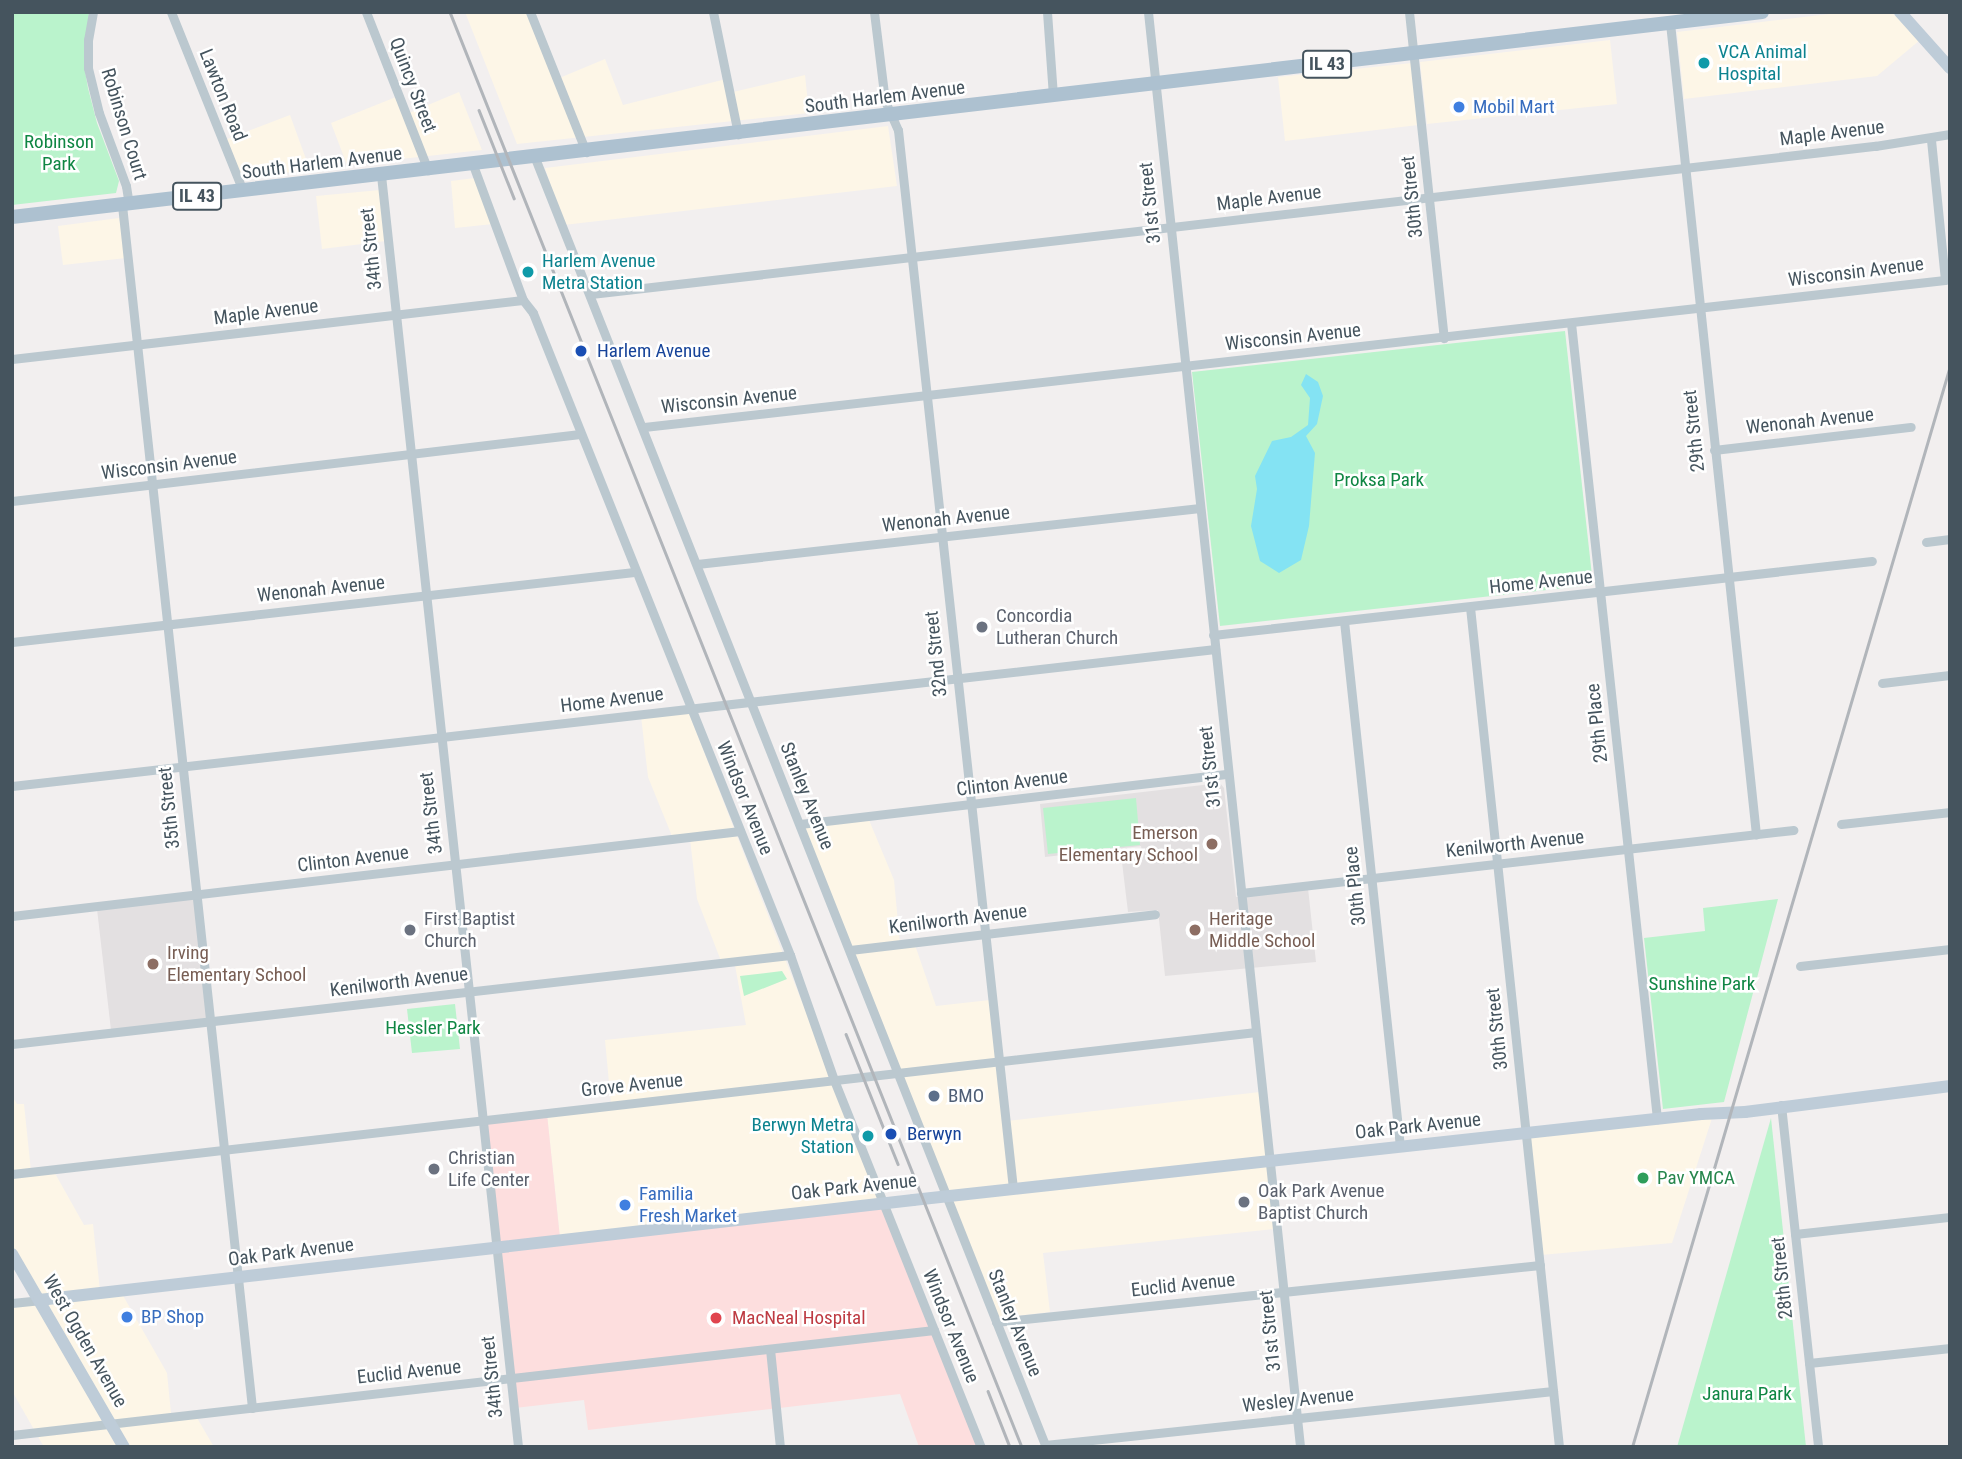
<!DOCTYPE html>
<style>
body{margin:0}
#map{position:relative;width:1962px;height:1459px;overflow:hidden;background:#f2efef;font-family:"Roboto Condensed",sans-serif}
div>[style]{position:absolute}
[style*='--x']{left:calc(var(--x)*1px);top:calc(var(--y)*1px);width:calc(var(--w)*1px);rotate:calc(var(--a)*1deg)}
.commercial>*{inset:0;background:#fdf6e7}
.education>*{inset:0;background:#e3e0e1}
.medical>*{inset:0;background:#fddede}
.green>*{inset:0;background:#baf3cc}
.water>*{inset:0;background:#84e3f3}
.street>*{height:9px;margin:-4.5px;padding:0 4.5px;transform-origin:4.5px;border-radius:4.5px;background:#bbc8cf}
.secondary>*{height:12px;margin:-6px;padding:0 6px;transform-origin:6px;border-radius:6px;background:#beccd8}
.primary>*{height:14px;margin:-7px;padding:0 7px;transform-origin:7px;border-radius:7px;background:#adc1d0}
.rail>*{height:2.5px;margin:-1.25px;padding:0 1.25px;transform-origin:1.25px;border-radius:1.25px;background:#b1b5ba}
.dots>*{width:19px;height:19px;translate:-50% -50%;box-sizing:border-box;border:4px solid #fff;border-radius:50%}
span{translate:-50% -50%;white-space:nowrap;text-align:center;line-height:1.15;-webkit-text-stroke:5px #fff;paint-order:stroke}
.shield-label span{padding:2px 5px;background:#fff;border:2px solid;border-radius:5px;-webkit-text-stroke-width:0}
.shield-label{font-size:18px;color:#45545e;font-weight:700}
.culture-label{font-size:19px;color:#0d838f}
.left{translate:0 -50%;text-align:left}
.right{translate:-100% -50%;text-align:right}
.street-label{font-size:19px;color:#45545e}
.shop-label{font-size:19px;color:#366cbe}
.park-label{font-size:19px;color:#0f8643}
.transit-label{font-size:19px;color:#164399}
.worship-label{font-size:19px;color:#5b616d}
.education-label{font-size:19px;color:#785e54}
.service-label{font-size:19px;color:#4e5e75}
.leisure-label{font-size:19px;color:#27864d}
.health-label{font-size:19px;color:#be3a42}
.frame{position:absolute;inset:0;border:14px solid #45545e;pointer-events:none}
</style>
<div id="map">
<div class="commercial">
<i style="clip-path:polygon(465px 12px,531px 12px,557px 79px,605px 59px,623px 105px,730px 78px,733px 92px,805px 75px,809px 113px,517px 144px)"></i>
<i style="clip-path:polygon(1846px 12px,1891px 12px,1920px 40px,1877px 76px,1684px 99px,1677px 32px)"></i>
<i style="clip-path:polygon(1610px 40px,1617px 104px,1427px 124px,1420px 62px)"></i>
<i style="clip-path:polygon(1412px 63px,1418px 125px,1285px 141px,1278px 77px)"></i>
<i style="clip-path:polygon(459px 92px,482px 150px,347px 165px,331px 123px,401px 95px,409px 113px)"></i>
<i style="clip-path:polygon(290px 115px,310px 170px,237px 178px,222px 141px)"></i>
<i style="clip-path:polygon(888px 126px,897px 186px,564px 225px,545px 168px)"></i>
<i style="clip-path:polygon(475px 178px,493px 224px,455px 228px,451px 181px)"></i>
<i style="clip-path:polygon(380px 190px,386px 241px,322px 249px,316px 196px)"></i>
<i style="clip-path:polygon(119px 218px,126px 258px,63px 265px,58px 226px)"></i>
<i style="clip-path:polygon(688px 711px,832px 1079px,611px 1104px,605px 1040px,746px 1025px,734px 960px,721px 961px,697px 899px,690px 839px,674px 841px,648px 777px,641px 716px)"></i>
<i style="clip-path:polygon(869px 820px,894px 880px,900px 944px,851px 947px,804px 828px)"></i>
<i style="clip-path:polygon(915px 945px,936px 1006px,990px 1000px,997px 1061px,899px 1072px,852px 952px)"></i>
<i style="clip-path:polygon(997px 1063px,1011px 1188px,947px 1195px,900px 1074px)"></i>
<i style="clip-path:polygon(833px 1082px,880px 1202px,560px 1238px,547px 1114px)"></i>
<i style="clip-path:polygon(1260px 1092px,1275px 1229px,1043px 1253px,1050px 1312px,998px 1318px,947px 1198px,1011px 1191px,1007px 1121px)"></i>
<i style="clip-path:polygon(12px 1096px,17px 1104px,24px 1104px,31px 1171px,52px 1168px,84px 1225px,93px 1224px,100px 1291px,40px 1298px,12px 1252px)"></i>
<i style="clip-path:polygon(1713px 1115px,1672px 1243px,1541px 1255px,1528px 1135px)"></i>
<i style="clip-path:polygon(121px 1292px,167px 1373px,171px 1413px,193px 1411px,214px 1447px,126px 1447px,42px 1301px)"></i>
<i style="clip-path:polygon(38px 1301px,122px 1447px,44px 1447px,12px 1391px,12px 1304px)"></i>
</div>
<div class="education">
<i style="clip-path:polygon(1220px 783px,1224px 788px,1236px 897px,1308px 888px,1316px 962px,1165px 976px,1158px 910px,1128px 912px,1121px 854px,1142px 852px,1141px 846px,1045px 857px,1040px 804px)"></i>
<i style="clip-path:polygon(195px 898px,208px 1019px,111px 1030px,97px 909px)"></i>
</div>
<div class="medical">
<i style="clip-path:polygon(547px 1114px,560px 1238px,882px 1206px,979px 1447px,919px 1447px,900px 1394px,588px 1430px,584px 1400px,515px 1408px,484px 1122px)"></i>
</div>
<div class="green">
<i style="clip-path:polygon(12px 12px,89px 12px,85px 71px,88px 88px,97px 123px,119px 181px,116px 193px,12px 205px)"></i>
<i style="clip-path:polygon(1565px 331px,1593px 585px,1220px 626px,1192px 372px)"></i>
<i style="clip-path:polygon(1136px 798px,1140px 845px,1048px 854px,1043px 808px)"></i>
<i style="clip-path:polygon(1778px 899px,1724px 1102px,1663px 1109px,1644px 938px,1705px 931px,1703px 908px)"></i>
<i style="clip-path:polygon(782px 971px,787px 979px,744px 996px,740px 976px)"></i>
<i style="clip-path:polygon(455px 1004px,460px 1049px,412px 1053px,407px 1009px)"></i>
<i style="clip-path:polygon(1771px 1118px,1806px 1447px,1677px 1447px)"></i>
</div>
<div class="water">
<i style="clip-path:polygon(1306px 374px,1318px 382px,1323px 396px,1317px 424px,1306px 436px,1315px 453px,1309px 526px,1301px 560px,1279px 573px,1260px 561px,1251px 526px,1257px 489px,1255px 476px,1272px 441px,1291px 437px,1308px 425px,1310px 398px,1301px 385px)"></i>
</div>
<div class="street">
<i style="--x:93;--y:12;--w:28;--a:100"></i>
<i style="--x:88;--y:40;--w:28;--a:90"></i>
<i style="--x:88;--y:68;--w:46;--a:76.3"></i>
<i style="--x:99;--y:113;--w:78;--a:69.7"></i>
<i style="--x:126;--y:186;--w:18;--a:81"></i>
<i style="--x:171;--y:12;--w:193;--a:68.1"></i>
<i style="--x:366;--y:12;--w:170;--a:68.6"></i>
<i style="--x:530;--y:12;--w:151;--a:68.2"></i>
<i style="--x:713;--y:12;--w:125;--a:78.4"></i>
<i style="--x:874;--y:12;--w:90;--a:83"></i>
<i style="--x:885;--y:101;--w:32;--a:66"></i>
<i style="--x:898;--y:130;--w:1065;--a:83.8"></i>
<i style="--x:1047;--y:12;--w:84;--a:85.9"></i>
<i style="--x:1148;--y:12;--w:1443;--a:83.95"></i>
<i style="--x:1409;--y:12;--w:328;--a:83.9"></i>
<i style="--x:1670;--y:23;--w:816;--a:83.95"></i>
<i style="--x:535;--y:158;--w:1387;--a:68.38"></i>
<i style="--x:473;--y:165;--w:144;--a:69.7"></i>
<i style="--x:523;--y:300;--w:16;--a:52"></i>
<i style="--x:533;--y:313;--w:692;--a:68.18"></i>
<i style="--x:790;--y:955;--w:133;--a:70.6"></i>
<i style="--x:834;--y:1080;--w:395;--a:68.2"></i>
<i style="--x:381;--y:175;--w:1279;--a:83.85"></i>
<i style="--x:122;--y:205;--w:1210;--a:83.83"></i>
<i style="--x:591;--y:294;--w:1293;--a:-6.58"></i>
<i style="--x:1875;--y:146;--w:76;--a:-9.1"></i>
<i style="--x:1571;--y:323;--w:801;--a:83.83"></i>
<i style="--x:12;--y:359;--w:514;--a:-6.59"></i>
<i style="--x:644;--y:427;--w:1309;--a:-6.45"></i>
<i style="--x:1945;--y:280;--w:142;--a:-95.7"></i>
<i style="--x:1714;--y:450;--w:198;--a:-6.7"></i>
<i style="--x:12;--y:501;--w:572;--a:-6.73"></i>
<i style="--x:1926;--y:542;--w:24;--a:-7"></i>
<i style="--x:697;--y:564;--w:506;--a:-6.35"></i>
<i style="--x:1470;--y:607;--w:845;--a:83.95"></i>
<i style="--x:1344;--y:621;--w:529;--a:83.92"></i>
<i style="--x:1213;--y:635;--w:663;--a:-6.41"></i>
<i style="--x:12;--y:642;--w:626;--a:-6.42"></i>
<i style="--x:1882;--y:683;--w:68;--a:-6.7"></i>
<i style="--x:12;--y:786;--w:1211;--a:-6.5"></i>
<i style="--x:800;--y:824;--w:431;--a:-6.7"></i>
<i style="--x:1841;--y:824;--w:110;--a:-6.3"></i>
<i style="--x:1241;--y:893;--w:556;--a:-6.51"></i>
<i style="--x:12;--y:916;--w:733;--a:-6.66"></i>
<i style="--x:850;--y:950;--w:307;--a:-6.7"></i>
<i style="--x:1800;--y:966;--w:151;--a:-6.5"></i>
<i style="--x:12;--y:1044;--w:783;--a:-6.53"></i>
<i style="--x:1781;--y:1105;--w:344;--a:83.8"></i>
<i style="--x:12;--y:1174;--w:1252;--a:-6.51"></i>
<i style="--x:1795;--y:1234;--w:156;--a:-6.3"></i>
<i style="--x:12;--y:1303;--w:27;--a:-6"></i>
<i style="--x:996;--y:1322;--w:547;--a:-5.98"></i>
<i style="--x:770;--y:1349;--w:99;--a:84.2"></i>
<i style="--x:1809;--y:1363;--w:142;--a:-6.1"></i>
<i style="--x:12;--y:1435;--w:928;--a:-6.5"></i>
<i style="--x:1045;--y:1445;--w:511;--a:-6.07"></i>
</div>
<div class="secondary">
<i style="--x:1900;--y:12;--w:75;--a:48.2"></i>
<i style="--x:12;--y:1254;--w:223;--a:59.9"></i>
<i style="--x:39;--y:1300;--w:880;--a:-6.53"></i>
<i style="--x:913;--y:1200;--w:793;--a:-6.23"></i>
<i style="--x:1701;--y:1114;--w:44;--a:-2.6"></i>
<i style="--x:1745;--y:1112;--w:207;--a:-7.2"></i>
</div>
<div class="primary">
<i style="--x:12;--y:217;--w:1762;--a:-6.68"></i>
</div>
<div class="rail">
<i style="--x:450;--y:12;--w:1545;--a:68.27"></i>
<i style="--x:479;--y:110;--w:95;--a:68.3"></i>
<i style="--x:846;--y:1034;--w:140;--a:68.2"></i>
<i style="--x:988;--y:1391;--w:60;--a:68.6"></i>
<i style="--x:1632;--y:1447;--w:1127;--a:-73.61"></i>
</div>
<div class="dots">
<i style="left:1704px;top:63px;background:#0f9aa8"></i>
<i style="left:1459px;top:107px;background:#3f7fe0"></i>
<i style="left:528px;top:272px;background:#0f9aa8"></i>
<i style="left:581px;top:351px;background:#1a4fb4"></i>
<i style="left:982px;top:627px;background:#6b7280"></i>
<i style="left:1212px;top:844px;background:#8d6e63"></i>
<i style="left:410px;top:930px;background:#6b7280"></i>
<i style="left:1195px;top:930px;background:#8d6e63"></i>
<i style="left:153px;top:964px;background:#8d6e63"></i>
<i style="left:934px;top:1096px;background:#5c6f8a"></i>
<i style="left:891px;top:1134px;background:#1a4fb4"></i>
<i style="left:868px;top:1136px;background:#0f9aa8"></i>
<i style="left:434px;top:1169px;background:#6b7280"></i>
<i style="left:1643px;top:1178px;background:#2e9e5b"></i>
<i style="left:1244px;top:1202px;background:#6b7280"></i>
<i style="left:625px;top:1205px;background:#3f7fe0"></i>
<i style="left:127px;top:1317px;background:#3f7fe0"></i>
<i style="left:716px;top:1318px;background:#e0444e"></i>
</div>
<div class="shield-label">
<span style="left:1327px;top:64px">IL 43</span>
<span style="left:197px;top:196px">IL 43</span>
</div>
<div class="culture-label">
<span class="left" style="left:1718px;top:63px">VCA Animal<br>Hospital</span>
<span class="left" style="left:542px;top:272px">Harlem Avenue<br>Metra Station</span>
<span class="right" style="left:854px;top:1136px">Berwyn Metra<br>Station</span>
</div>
<div class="street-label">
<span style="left:413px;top:85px;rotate:69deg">Quincy Street</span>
<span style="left:223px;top:95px;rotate:68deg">Lawton Road</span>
<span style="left:885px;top:97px;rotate:-7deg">South Harlem Avenue</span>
<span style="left:124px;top:124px;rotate:73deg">Robinson Court</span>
<span style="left:1832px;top:133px;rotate:-7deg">Maple Avenue</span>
<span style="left:322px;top:163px;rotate:-7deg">South Harlem Avenue</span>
<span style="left:1412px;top:197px;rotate:-96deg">30th Street</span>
<span style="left:1269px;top:198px;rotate:-7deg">Maple Avenue</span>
<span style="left:1150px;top:203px;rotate:-96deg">31st Street</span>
<span style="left:371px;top:249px;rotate:-96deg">34th Street</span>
<span style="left:1856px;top:272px;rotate:-7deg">Wisconsin Avenue</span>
<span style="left:266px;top:312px;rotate:-7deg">Maple Avenue</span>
<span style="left:1293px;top:337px;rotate:-6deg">Wisconsin Avenue</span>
<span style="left:729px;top:400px;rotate:-6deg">Wisconsin Avenue</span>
<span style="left:1810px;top:421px;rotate:-6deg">Wenonah Avenue</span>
<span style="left:1694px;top:431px;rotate:-96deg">29th Street</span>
<span style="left:169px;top:465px;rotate:-7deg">Wisconsin Avenue</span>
<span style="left:946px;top:519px;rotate:-6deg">Wenonah Avenue</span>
<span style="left:1541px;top:582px;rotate:-6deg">Home Avenue</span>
<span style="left:321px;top:589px;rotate:-6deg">Wenonah Avenue</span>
<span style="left:936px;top:654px;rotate:-96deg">32nd Street</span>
<span style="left:612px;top:700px;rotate:-7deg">Home Avenue</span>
<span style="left:1597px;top:723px;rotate:-96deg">29th Place</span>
<span style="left:1210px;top:767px;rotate:-96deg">31st Street</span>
<span style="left:1012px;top:783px;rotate:-7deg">Clinton Avenue</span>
<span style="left:807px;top:796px;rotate:68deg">Stanley Avenue</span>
<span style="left:745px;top:798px;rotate:68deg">Windsor Avenue</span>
<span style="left:169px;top:808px;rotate:-96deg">35th Street</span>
<span style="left:431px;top:813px;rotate:-97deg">34th Street</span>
<span style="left:1515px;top:844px;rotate:-6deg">Kenilworth Avenue</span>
<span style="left:353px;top:859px;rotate:-7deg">Clinton Avenue</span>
<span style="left:1355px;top:886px;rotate:-96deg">30th Place</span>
<span style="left:958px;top:919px;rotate:-7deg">Kenilworth Avenue</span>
<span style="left:399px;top:982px;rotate:-7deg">Kenilworth Avenue</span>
<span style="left:1497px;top:1029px;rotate:-96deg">30th Street</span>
<span style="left:632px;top:1085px;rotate:-6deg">Grove Avenue</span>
<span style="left:1418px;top:1126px;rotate:-6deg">Oak Park Avenue</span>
<span style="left:854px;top:1187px;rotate:-6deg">Oak Park Avenue</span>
<span style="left:291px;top:1252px;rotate:-7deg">Oak Park Avenue</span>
<span style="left:1782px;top:1278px;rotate:-96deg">28th Street</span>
<span style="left:1183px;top:1285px;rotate:-6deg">Euclid Avenue</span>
<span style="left:1015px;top:1323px;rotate:68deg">Stanley Avenue</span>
<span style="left:951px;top:1326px;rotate:68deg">Windsor Avenue</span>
<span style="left:1270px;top:1331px;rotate:-96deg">31st Street</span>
<span style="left:85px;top:1341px;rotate:60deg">West Ogden Avenue</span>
<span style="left:409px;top:1372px;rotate:-6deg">Euclid Avenue</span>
<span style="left:492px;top:1377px;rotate:-96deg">34th Street</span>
<span style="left:1298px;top:1400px;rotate:-6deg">Wesley Avenue</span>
</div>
<div class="shop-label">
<span class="left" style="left:1473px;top:107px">Mobil Mart</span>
<span class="left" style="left:639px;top:1205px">Familia<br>Fresh Market</span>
<span class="left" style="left:141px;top:1317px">BP Shop</span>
</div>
<div class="park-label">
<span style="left:59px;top:153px">Robinson<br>Park</span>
<span style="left:1379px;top:480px">Proksa Park</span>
<span style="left:1702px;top:984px">Sunshine Park</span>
<span style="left:433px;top:1028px">Hessler Park</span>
<span style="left:1747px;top:1394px">Janura Park</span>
</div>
<div class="transit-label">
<span class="left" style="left:597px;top:351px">Harlem Avenue</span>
<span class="left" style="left:907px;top:1134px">Berwyn</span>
</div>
<div class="worship-label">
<span class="left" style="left:996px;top:627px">Concordia<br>Lutheran Church</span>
<span class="left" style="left:424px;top:930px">First Baptist<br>Church</span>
<span class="left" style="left:448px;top:1169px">Christian<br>Life Center</span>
<span class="left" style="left:1258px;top:1202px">Oak Park Avenue<br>Baptist Church</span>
</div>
<div class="education-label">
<span class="right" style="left:1198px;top:844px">Emerson<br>Elementary School</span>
<span class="left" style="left:1209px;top:930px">Heritage<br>Middle School</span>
<span class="left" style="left:167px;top:964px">Irving<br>Elementary School</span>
</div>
<div class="service-label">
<span class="left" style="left:948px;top:1096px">BMO</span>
</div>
<div class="leisure-label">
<span class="left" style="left:1657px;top:1178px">Pav YMCA</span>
</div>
<div class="health-label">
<span class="left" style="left:732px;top:1318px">MacNeal Hospital</span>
</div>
<div class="frame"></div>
</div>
